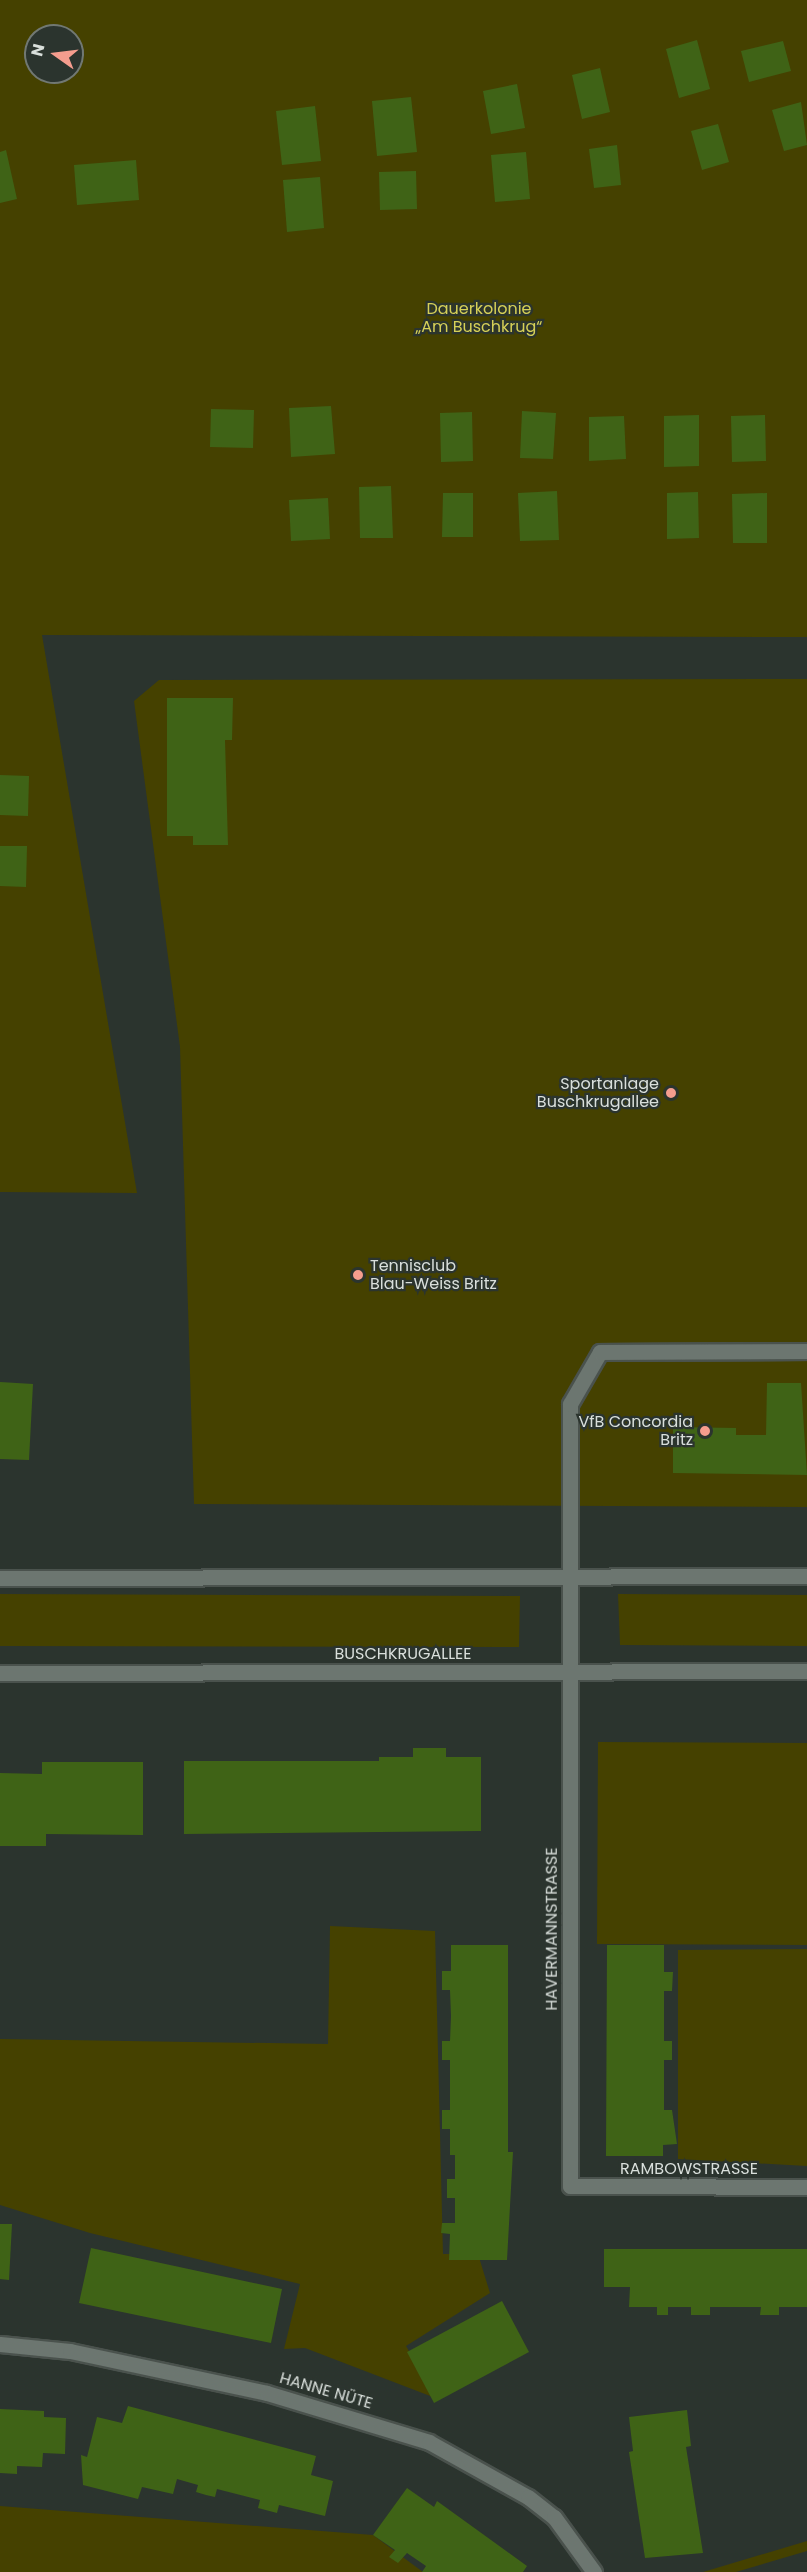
<!DOCTYPE html>
<meta charset="utf-8">
<style>
body{margin:0}
#map{position:relative;width:807px;height:2572px;overflow:hidden;background:#2b342e;font-family:Poppins,sans-serif}
div>[style]{position:absolute}
[style*='--x']{left:calc(var(--x)*1px);top:calc(var(--y)*1px);width:calc(var(--w)*1px);rotate:calc(var(--a)*1deg)}
.green>*{inset:0;background:#454100}
.building>*{inset:0;background:#3f6316}
.roads{filter:drop-shadow(2px 0 #4a524d) drop-shadow(-2px 0 #4a524d) drop-shadow(0 2px #4a524d) drop-shadow(0 -2px #4a524d)}
.service>*{height:15px;margin:-7.5px;padding:0 7.5px;transform-origin:7.5px;border-radius:7.5px;background:#6c7670}
.minor>*{height:15px;margin:-7.5px;padding:0 7.5px;transform-origin:7.5px;border-radius:7.5px;background:#6c7670}
.secondary>*{height:15px;margin:-7.5px;padding:0 7.5px;transform-origin:7.5px;border-radius:7.5px;background:#6c7670}
.dots>*{width:16px;height:16px;translate:-50% -50%;box-sizing:border-box;border:3px solid #2b342e;border-radius:50%}
span{translate:-50% -50%;white-space:nowrap;text-align:center;line-height:1.15;-webkit-text-stroke:4.5px #2b342e;paint-order:stroke}
.park-label{font-size:16px;color:#d6d057}
.poi-label{font-size:16px;color:#d9dfdb}
.right{translate:-100% -50%;text-align:right}
.left{translate:0 -50%;text-align:left}
.street-label{font-size:16px;color:#d9dfdb}
.north{position:absolute;left:24px;top:24px;width:60px;height:60px;box-sizing:border-box;background:#2b342e;border:2px solid #717873;border-radius:50%;rotate:284deg;font-size:16px;font-weight:700;line-height:24px;text-align:center;color:#d9dfdb}
.north::after{content:'';display:block;margin:auto;width:21px;height:27px;background:#f59d8e;clip-path:polygon(50% 0,100% 100%,50% 72%,0 100%)}
</style>
<div id="map">
<div class="green">
<i style="clip-path:polygon(evenodd,0 0,807px 0,807px 637px,42px 635px,137px 1193px,0 1192px,0 0,36px 36px,72px 36px,72px 72px,36px 72px,36px 36px)"></i>
<i style="clip-path:polygon(807px 679px,807px 1507px,194px 1504px,180px 1047px,134px 701px,159px 680px)"></i>
<i style="clip-path:polygon(0 1594px,520px 1596px,519px 1647px,0 1646px)"></i>
<i style="clip-path:polygon(618px 1594px,807px 1595px,807px 1646px,620px 1645px)"></i>
<i style="clip-path:polygon(598px 1742px,807px 1743px,807px 1945px,597px 1944px)"></i>
<i style="clip-path:polygon(330px 1926px,435px 1931px,443px 2254px,478px 2254px,490px 2293px,406px 2346px,438px 2399px,305px 2348px,284px 2349px,300px 2284px,90px 2233px,0 2205px,0 2039px,328px 2044px)"></i>
<i style="clip-path:polygon(807px 1949px,807px 2166px,678px 2159px,678px 1950px)"></i>
<i style="clip-path:polygon(0 2506px,373px 2535px,423px 2572px,0 2572px)"></i>
<i style="clip-path:polygon(807px 2541px,807px 2551px,736px 2572px,703px 2572px)"></i>
</div>
<div class="building">
<i style="clip-path:polygon(697px 40px,710px 89px,679px 98px,666px 49px)"></i>
<i style="clip-path:polygon(783px 41px,791px 71px,749px 82px,741px 51px)"></i>
<i style="clip-path:polygon(600px 68px,610px 112px,582px 119px,572px 75px)"></i>
<i style="clip-path:polygon(517px 84px,525px 128px,491px 134px,483px 91px)"></i>
<i style="clip-path:polygon(411px 97px,417px 152px,377px 156px,372px 101px)"></i>
<i style="clip-path:polygon(801px 102px,807px 145px,784px 151px,772px 110px)"></i>
<i style="clip-path:polygon(315px 106px,321px 161px,282px 165px,276px 111px)"></i>
<i style="clip-path:polygon(718px 124px,729px 162px,702px 170px,691px 131px)"></i>
<i style="clip-path:polygon(617px 145px,621px 185px,594px 188px,589px 149px)"></i>
<i style="clip-path:polygon(6px 150px,17px 199px,0 203px,0 152px)"></i>
<i style="clip-path:polygon(526px 152px,530px 199px,495px 202px,491px 155px)"></i>
<i style="clip-path:polygon(136px 160px,139px 200px,77px 205px,74px 165px)"></i>
<i style="clip-path:polygon(416px 171px,417px 209px,380px 210px,379px 172px)"></i>
<i style="clip-path:polygon(320px 177px,324px 228px,287px 232px,283px 180px)"></i>
<i style="clip-path:polygon(331px 406px,335px 454px,291px 457px,289px 408px)"></i>
<i style="clip-path:polygon(211px 409px,254px 410px,253px 448px,210px 447px)"></i>
<i style="clip-path:polygon(522px 411px,556px 413px,553px 459px,520px 458px)"></i>
<i style="clip-path:polygon(472px 412px,473px 461px,441px 462px,440px 413px)"></i>
<i style="clip-path:polygon(699px 415px,699px 466px,664px 467px,664px 416px)"></i>
<i style="clip-path:polygon(765px 415px,766px 461px,732px 462px,731px 416px)"></i>
<i style="clip-path:polygon(624px 416px,626px 459px,589px 461px,589px 417px)"></i>
<i style="clip-path:polygon(391px 486px,393px 538px,360px 538px,359px 487px)"></i>
<i style="clip-path:polygon(557px 491px,559px 540px,520px 541px,518px 493px)"></i>
<i style="clip-path:polygon(698px 492px,699px 538px,667px 539px,667px 493px)"></i>
<i style="clip-path:polygon(443px 493px,473px 493px,473px 537px,442px 537px)"></i>
<i style="clip-path:polygon(767px 493px,767px 543px,733px 543px,732px 494px)"></i>
<i style="clip-path:polygon(328px 498px,330px 539px,291px 541px,289px 500px)"></i>
<i style="clip-path:polygon(167px 698px,233px 698px,232px 740px,225px 740px,228px 845px,193px 845px,193px 836px,167px 836px)"></i>
<i style="clip-path:polygon(0 775px,29px 776px,28px 816px,0 815px)"></i>
<i style="clip-path:polygon(0 846px,27px 846px,26px 887px,0 886px)"></i>
<i style="clip-path:polygon(0 1382px,33px 1384px,29px 1460px,0 1459px)"></i>
<i style="clip-path:polygon(767px 1383px,801px 1383px,807px 1475px,673px 1473px,673px 1427px,736px 1428px,736px 1435px,766px 1435px)"></i>
<i style="clip-path:polygon(413px 1748px,446px 1748px,446px 1757px,481px 1757px,481px 1831px,184px 1834px,184px 1761px,379px 1761px,379px 1757px,413px 1757px)"></i>
<i style="clip-path:polygon(42px 1762px,143px 1762px,143px 1835px,46px 1834px,46px 1846px,0 1846px,0 1773px,42px 1774px)"></i>
<i style="clip-path:polygon(451px 1945px,508px 1945px,508px 2152px,513px 2152px,507px 2260px,449px 2260px,450px 2234px,441px 2233px,442px 2223px,455px 2223px,455px 2198px,447px 2198px,447px 2179px,455px 2179px,455px 2155px,450px 2155px,450px 2129px,442px 2129px,442px 2110px,450px 2110px,450px 2060px,442px 2060px,442px 2041px,450px 2041px,451px 2016px,450px 1990px,442px 1990px,442px 1971px,451px 1971px)"></i>
<i style="clip-path:polygon(607px 1945px,664px 1945px,664px 1972px,673px 1972px,672px 1991px,664px 1991px,664px 2041px,672px 2041px,672px 2060px,664px 2060px,664px 2110px,672px 2110px,677px 2144px,663px 2145px,663px 2156px,606px 2156px)"></i>
<i style="clip-path:polygon(0 2224px,12px 2224px,9px 2280px,0 2279px)"></i>
<i style="clip-path:polygon(91px 2248px,282px 2289px,271px 2343px,79px 2303px)"></i>
<i style="clip-path:polygon(604px 2249px,807px 2249px,807px 2307px,779px 2307px,779px 2315px,760px 2315px,761px 2307px,710px 2307px,710px 2315px,691px 2315px,691px 2307px,668px 2307px,668px 2315px,657px 2315px,657px 2307px,629px 2307px,630px 2287px,604px 2287px)"></i>
<i style="clip-path:polygon(502px 2301px,529px 2352px,434px 2403px,407px 2352px)"></i>
<i style="clip-path:polygon(128px 2406px,316px 2456px,311px 2475px,333px 2481px,325px 2516px,279px 2505px,277px 2513px,258px 2508px,260px 2500px,217px 2489px,215px 2497px,206px 2495px,196px 2492px,198px 2485px,177px 2479px,173px 2494px,142px 2487px,138px 2499px,83px 2485px,81px 2455px,87px 2457px,97px 2417px,122px 2423px)"></i>
<i style="clip-path:polygon(0 2409px,44px 2411px,44px 2417px,66px 2418px,65px 2454px,43px 2453px,42px 2467px,17px 2466px,17px 2474px,0 2473px)"></i>
<i style="clip-path:polygon(687px 2410px,691px 2446px,686px 2447px,703px 2553px,645px 2558px,629px 2452px,633px 2451px,629px 2417px)"></i>
<i style="clip-path:polygon(407px 2488px,434px 2507px,437px 2501px,527px 2566px,523px 2572px,422px 2572px,426px 2566px,407px 2553px,398px 2563px,389px 2557px,395px 2550px,373px 2535px)"></i>
</div>
<div class="roads">
<div class="service">
<i style="--x:570;--y:1577;--w:173;--a:-90"></i>
<i style="--x:570;--y:1404;--w:60;--a:-60"></i>
<i style="--x:600;--y:1352;--w:207;--a:-0.3"></i>
</div>
<div class="minor">
<i style="--x:570;--y:1672;--w:514;--a:90"></i>
<i style="--x:570;--y:2186;--w:237;--a:0.2"></i>
<i style="--x:0;--y:2344;--w:70;--a:5.7"></i>
<i style="--x:70;--y:2351;--w:201;--a:12"></i>
<i style="--x:267;--y:2393;--w:169;--a:16.8"></i>
<i style="--x:429;--y:2442;--w:113;--a:29.1"></i>
<i style="--x:528;--y:2497;--w:33;--a:38"></i>
<i style="--x:554;--y:2517;--w:68;--a:54"></i>
</div>
<div class="secondary">
<i style="--x:0;--y:1578;--w:807;--a:-0.14"></i>
<i style="--x:570;--y:1672;--w:95;--a:-90"></i>
<i style="--x:0;--y:1673;--w:807;--a:-0.14"></i>
</div>
</div>
<div class="dots">
<i style="left:671px;top:1093px;background:#f59d8e"></i>
<i style="left:358px;top:1275px;background:#f59d8e"></i>
<i style="left:705px;top:1431px;background:#f59d8e"></i>
</div>
<div class="park-label">
<span style="left:479px;top:318px">Dauerkolonie<br>„Am Buschkrug“</span>
</div>
<div class="poi-label">
<span class="right" style="left:659px;top:1093px">Sportanlage<br>Buschkrugallee</span>
<span class="left" style="left:370px;top:1275px">Tennisclub<br>Blau-Weiss Britz</span>
<span class="right" style="left:693px;top:1431px">VfB Concordia<br>Britz</span>
</div>
<div class="street-label">
<span style="left:403px;top:1654px">BUSCHKRUGALLEE</span>
<span style="left:552px;top:1929px;rotate:-90deg">HAVERMANNSTRASSE</span>
<span style="left:689px;top:2169px">RAMBOWSTRASSE</span>
<span style="left:326px;top:2391px;rotate:16deg">HANNE NÜTE</span>
</div>
<div class="north">N</div>
</div>
